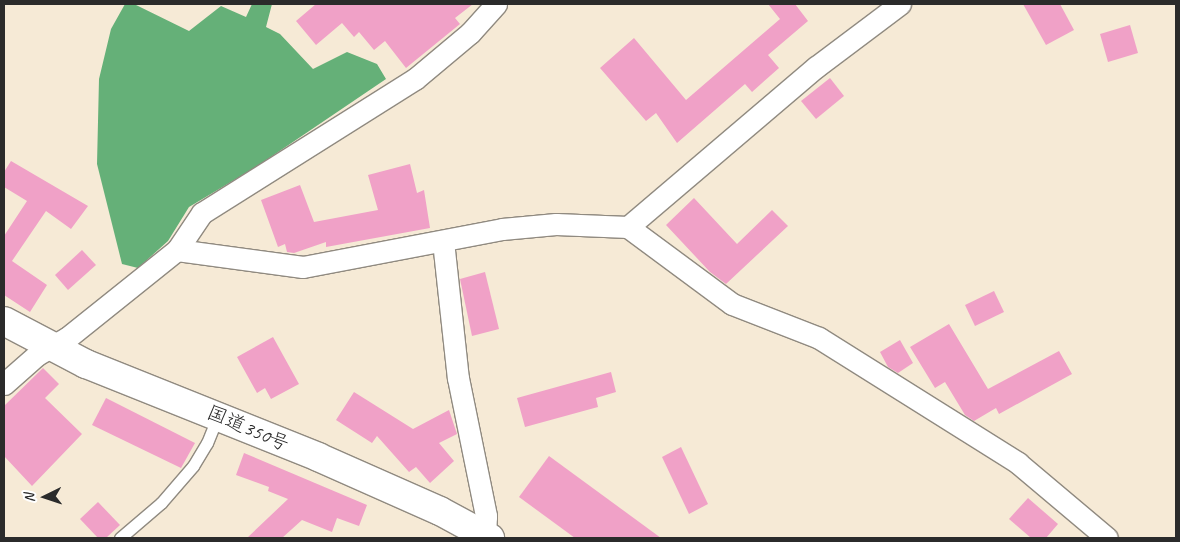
<!DOCTYPE html>
<meta charset="utf-8">
<style>
body{margin:0}
#map{position:relative;width:1180px;height:542px;overflow:hidden;background:#f6ead6;font-family:Caveat,"Klee One",sans-serif}
div>[style]{position:absolute}
[style*='--x']{left:calc(var(--x)*1px);top:calc(var(--y)*1px);width:calc(var(--w)*1px);rotate:calc(var(--a)*1deg)}
.forest>*{inset:0;background:#65b078}
.building>*{inset:0;background:#f0a1c7}
.roads{filter:drop-shadow(1px 0 #908a80) drop-shadow(-1px 0 #908a80) drop-shadow(0 1px #908a80) drop-shadow(0 -1px #908a80)}
.service>*{height:11px;margin:-5.5px;padding:0 5.5px;transform-origin:5.5px;border-radius:5.5px;background:#fff}
.minor>*{height:21px;margin:-10.5px;padding:0 10.5px;transform-origin:10.5px;border-radius:10.5px;background:#fff}
.trunk>*{height:28px;margin:-14px;padding:0 14px;transform-origin:14px;border-radius:14px;background:#fff}
span{translate:-50% -50%;white-space:nowrap;text-align:center;line-height:1.15;-webkit-text-stroke:4.5px #fff;paint-order:stroke}
.street-label{font-size:20px;color:#2b2b2b}
.frame{position:absolute;inset:0;border:5px solid #2b2b2b;pointer-events:none}
.north{position:absolute;left:20px;top:472px;width:50px;height:50px;-webkit-text-stroke:4px #fff;paint-order:stroke;rotate:266deg;font-size:14px;font-weight:700;line-height:20px;text-align:center;color:#2b2b2b}
.north::after{content:'';display:block;margin:auto;width:18px;height:22px;background:#2b2b2b;clip-path:polygon(50% 0,100% 100%,50% 72%,0 100%)}
</style>
<div id="map">
<div class="forest">
<i style="clip-path:polygon(125px 4px,134px 4px,189px 31px,221px 6px,246px 17px,252px 4px,272px 4px,266px 27px,280px 34px,313px 69px,347px 52px,377px 64px,386px 79px,256px 167px,189px 207px,168px 241px,138px 268px,122px 264px,97px 164px,99px 79px,111px 29px)"></i>
</div>
<div class="building">
<i style="clip-path:polygon(316px 4px,473px 4px,455px 18px,460px 24px,406px 68px,385px 41px,374px 50px,359px 32px,354px 37px,342px 23px,316px 45px,296px 21px)"></i>
<i style="clip-path:polygon(768px 4px,795px 4px,808px 21px,768px 55px,779px 68px,752px 92px,745px 84px,677px 143px,656px 113px,646px 121px,600px 68px,634px 38px,686px 100px,780px 19px)"></i>
<i style="clip-path:polygon(1023px 4px,1060px 4px,1074px 30px,1046px 45px)"></i>
<i style="clip-path:polygon(1130px 25px,1138px 53px,1108px 62px,1100px 34px)"></i>
<i style="clip-path:polygon(830px 78px,844px 96px,816px 119px,801px 101px)"></i>
<i style="clip-path:polygon(11px 161px,88px 206px,71px 229px,46px 211px,12px 261px,47px 285px,30px 312px,4px 295px,4px 236px,27px 201px,4px 187px,4px 172px)"></i>
<i style="clip-path:polygon(410px 164px,417px 193px,424px 190px,430px 228px,326px 247px,326px 242px,294px 253px,287px 252px,285px 244px,278px 247px,261px 200px,300px 185px,314px 222px,378px 210px,368px 175px)"></i>
<i style="clip-path:polygon(694px 198px,737px 244px,772px 210px,788px 226px,726px 284px,710px 272px,666px 225px)"></i>
<i style="clip-path:polygon(82px 250px,96px 265px,68px 290px,55px 275px)"></i>
<i style="clip-path:polygon(485px 272px,499px 329px,472px 336px,460px 279px)"></i>
<i style="clip-path:polygon(994px 291px,1004px 312px,975px 326px,965px 305px)"></i>
<i style="clip-path:polygon(949px 324px,988px 389px,1059px 351px,1072px 374px,999px 414px,996px 408px,974px 421px,965px 415px,945px 382px,935px 388px,910px 347px)"></i>
<i style="clip-path:polygon(273px 337px,299px 384px,271px 399px,265px 388px,257px 393px,237px 357px)"></i>
<i style="clip-path:polygon(900px 340px,913px 363px,898px 373px,888px 367px,880px 352px)"></i>
<i style="clip-path:polygon(43px 368px,59px 384px,45px 398px,82px 434px,32px 486px,4px 456px,4px 406px)"></i>
<i style="clip-path:polygon(611px 372px,616px 392px,596px 398px,598px 407px,525px 427px,517px 398px)"></i>
<i style="clip-path:polygon(354px 392px,413px 429px,449px 410px,457px 434px,439px 443px,454px 461px,430px 483px,416px 467px,409px 472px,377px 436px,372px 443px,336px 420px)"></i>
<i style="clip-path:polygon(106px 398px,195px 443px,181px 468px,92px 425px)"></i>
<i style="clip-path:polygon(681px 447px,708px 504px,689px 514px,662px 457px)"></i>
<i style="clip-path:polygon(244px 453px,367px 505px,359px 526px,337px 518px,332px 532px,302px 520px,282px 538px,247px 538px,288px 499px,268px 491px,269px 487px,236px 475px)"></i>
<i style="clip-path:polygon(549px 456px,661px 538px,575px 538px,519px 497px)"></i>
<i style="clip-path:polygon(1028px 498px,1058px 524px,1046px 538px,1031px 538px,1009px 519px)"></i>
<i style="clip-path:polygon(98px 502px,120px 525px,106px 538px,98px 538px,80px 519px)"></i>
</div>
<div class="roads">
<div class="service">
<i style="--x:120;--y:538;--w:54;--a:-40.5"></i>
<i style="--x:161;--y:503;--w:49;--a:-49.1"></i>
<i style="--x:193;--y:466;--w:27;--a:-59"></i>
<i style="--x:207;--y:443;--w:29;--a:-68"></i>
</div>
<div class="minor">
<i style="--x:628;--y:227;--w:247;--a:-40.4"></i>
<i style="--x:816;--y:67;--w:105;--a:-36.9"></i>
<i style="--x:443;--y:241;--w:138;--a:83.8"></i>
<i style="--x:458;--y:378;--w:141;--a:78.5"></i>
<i style="--x:486;--y:516;--w:20;--a:93"></i>
<i style="--x:177;--y:250;--w:127;--a:7.7"></i>
<i style="--x:303;--y:267;--w:203;--a:-10.8"></i>
<i style="--x:502;--y:229;--w:54;--a:-5.3"></i>
<i style="--x:556;--y:224;--w:72;--a:2.4"></i>
<i style="--x:628;--y:227;--w:129;--a:36.5"></i>
<i style="--x:732;--y:304;--w:93;--a:21.3"></i>
<i style="--x:819;--y:338;--w:235;--a:32.1"></i>
<i style="--x:1018;--y:463;--w:116;--a:40.1"></i>
<i style="--x:4;--y:384;--w:44;--a:-41.3"></i>
<i style="--x:37;--y:355;--w:34;--a:-30"></i>
<i style="--x:67;--y:338;--w:141;--a:-38.7"></i>
<i style="--x:177;--y:250;--w:45;--a:-56"></i>
<i style="--x:202;--y:213;--w:252;--a:-32.2"></i>
<i style="--x:415;--y:79;--w:72;--a:-39.9"></i>
<i style="--x:470;--y:33;--w:39;--a:-48"></i>
</div>
<div class="trunk">
<i style="--x:4;--y:321;--w:93;--a:27.7"></i>
<i style="--x:86;--y:364;--w:250;--a:21.8"></i>
<i style="--x:318;--y:457;--w:133;--a:23.9"></i>
<i style="--x:440;--y:511;--w:57;--a:28.4"></i>
</div>
</div>
<div class="street-label">
<span style="left:248px;top:428px;rotate:23deg">国道350号</span>
</div>
<div class="frame"></div>
<div class="north">N</div>
</div>
